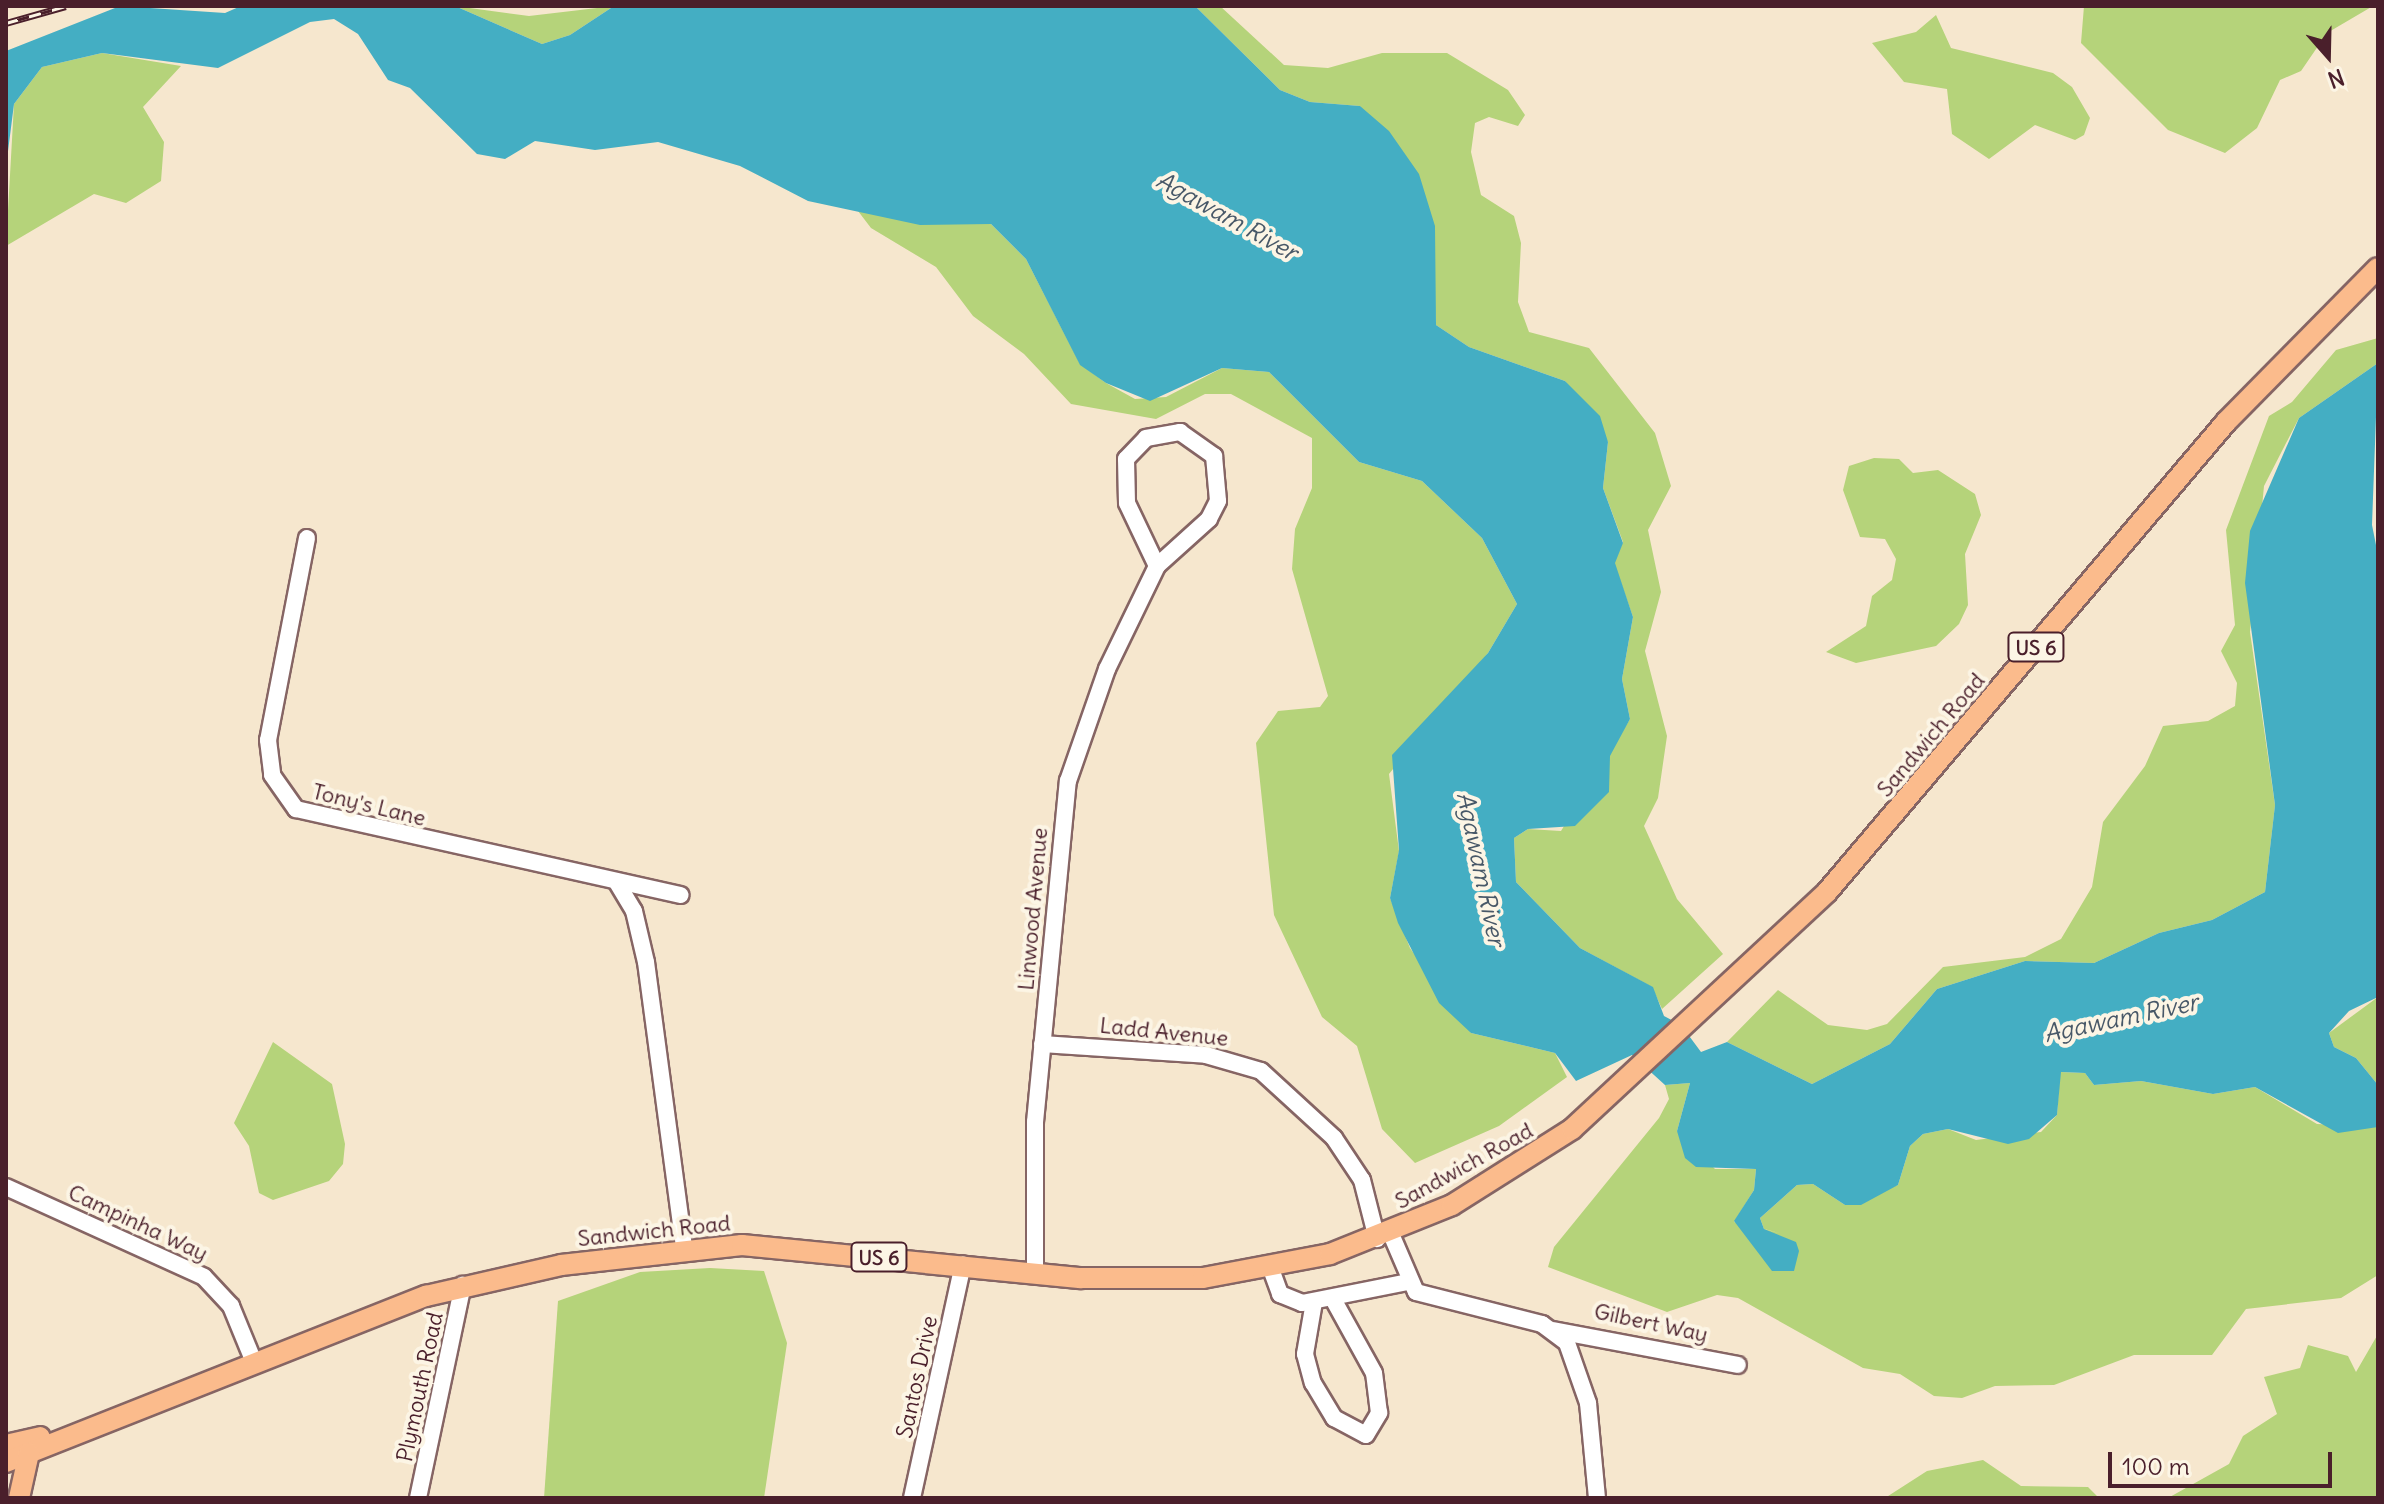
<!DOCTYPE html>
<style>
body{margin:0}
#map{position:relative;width:2384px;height:1504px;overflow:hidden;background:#f6e7ce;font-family:Delius,sans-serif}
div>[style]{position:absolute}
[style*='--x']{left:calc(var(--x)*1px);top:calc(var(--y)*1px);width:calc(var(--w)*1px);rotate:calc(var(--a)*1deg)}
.green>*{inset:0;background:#b5d37a}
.water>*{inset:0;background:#44aec3}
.roads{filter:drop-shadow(2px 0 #866564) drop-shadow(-2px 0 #866564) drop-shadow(0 2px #866564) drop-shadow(0 -2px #866564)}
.minor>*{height:16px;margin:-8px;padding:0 8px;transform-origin:8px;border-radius:8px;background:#fff}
.major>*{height:20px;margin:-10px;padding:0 10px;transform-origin:10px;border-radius:10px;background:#fbbb8c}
.rail>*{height:7px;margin-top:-3.5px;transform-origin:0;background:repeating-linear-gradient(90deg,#fcf5e5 0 12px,#4a1f2b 0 24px);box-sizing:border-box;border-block:2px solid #4a1f2b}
span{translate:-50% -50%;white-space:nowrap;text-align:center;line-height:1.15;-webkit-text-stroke:8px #fcf5e5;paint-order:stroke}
.shield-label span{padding:2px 6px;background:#fcf5e5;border:2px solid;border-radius:6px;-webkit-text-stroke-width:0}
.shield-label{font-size:20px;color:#4a1f2b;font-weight:700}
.street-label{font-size:22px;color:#4a1f2b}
.water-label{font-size:24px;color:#485868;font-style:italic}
.frame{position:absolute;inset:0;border:8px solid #4a1f2b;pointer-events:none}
.north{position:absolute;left:2288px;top:16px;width:80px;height:80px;-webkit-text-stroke:6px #fcf5e5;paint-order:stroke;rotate:160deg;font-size:22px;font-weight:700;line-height:32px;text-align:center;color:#4a1f2b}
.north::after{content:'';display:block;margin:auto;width:28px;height:36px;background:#4a1f2b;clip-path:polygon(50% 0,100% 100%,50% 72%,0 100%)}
.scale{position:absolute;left:2108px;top:1452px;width:224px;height:36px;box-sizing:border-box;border:4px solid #4a1f2b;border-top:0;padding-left:10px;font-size:24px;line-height:28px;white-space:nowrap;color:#4a1f2b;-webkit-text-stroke:6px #fcf5e5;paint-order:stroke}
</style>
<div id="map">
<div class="green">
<i style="clip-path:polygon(455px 6px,529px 16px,614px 6px,570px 35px,542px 44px)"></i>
<i style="clip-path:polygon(1195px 6px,1220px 6px,1284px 65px,1328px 68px,1382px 53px,1447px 53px,1508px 90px,1525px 115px,1518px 126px,1489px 117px,1475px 123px,1471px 152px,1481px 195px,1514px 216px,1521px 243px,1518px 302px,1529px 332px,1589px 348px,1655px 433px,1671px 486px,1648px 530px,1661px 592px,1645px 651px,1667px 736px,1658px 798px,1644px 826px,1677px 899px,1723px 954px,1662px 1009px,1652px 987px,1580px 948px,1516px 882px,1514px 838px,1528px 829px,1561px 831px,1630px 719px,1622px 679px,1633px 617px,1614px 563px,1623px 542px,1603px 488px,1608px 442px,1565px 381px,1469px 347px,1436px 325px,1433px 282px,1360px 106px,1310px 102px,1280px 90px)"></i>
<i style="clip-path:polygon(2084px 6px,2373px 6px,2327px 33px,2301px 71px,2280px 80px,2257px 128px,2225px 153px,2168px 130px,2081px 43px)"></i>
<i style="clip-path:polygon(1936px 15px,1951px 48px,2053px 73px,2072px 87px,2090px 118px,2084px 135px,2075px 140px,2035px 125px,1989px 159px,1952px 134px,1947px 89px,1904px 82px,1872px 43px,1916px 32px)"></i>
<i style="clip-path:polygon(102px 53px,181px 66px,143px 107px,164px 142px,161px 181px,126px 203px,94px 194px,6px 246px,14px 104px,42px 67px)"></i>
<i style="clip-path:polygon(858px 211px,991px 224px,1026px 259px,1080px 364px,1106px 383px,1135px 399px,1166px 397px,1222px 368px,1269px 372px,1359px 462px,1422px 481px,1482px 538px,1517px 604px,1488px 653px,1389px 774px,1399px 851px,1390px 898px,1410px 948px,1471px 1033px,1555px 1053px,1567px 1077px,1499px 1126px,1415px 1163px,1382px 1129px,1357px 1046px,1322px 1017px,1274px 915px,1256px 743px,1278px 711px,1320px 707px,1328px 696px,1292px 569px,1295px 529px,1312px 488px,1312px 438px,1231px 394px,1205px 394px,1156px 419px,1071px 404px,1024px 354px,973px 316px,936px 267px,871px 228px)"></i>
<i style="clip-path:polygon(2378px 338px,2378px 363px,2299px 418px,2264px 486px,2250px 632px,2275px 805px,2265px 892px,2212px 920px,2159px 933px,2094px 963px,2025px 961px,1937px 989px,1890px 1044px,1812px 1084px,1727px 1042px,1778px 990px,1828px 1025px,1867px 1030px,1887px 1024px,1943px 967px,2025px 957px,2061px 939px,2092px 887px,2103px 822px,2145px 766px,2163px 726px,2208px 721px,2235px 706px,2237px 683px,2221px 651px,2235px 625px,2226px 530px,2269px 416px,2292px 402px,2336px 350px)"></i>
<i style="clip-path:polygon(1874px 458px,1899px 459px,1913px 473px,1938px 470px,1975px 494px,1981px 515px,1965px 554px,1968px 605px,1959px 624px,1936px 646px,1856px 663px,1826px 652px,1866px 626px,1872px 596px,1892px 580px,1896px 559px,1885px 539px,1860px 537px,1843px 490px,1849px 466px)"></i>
<i style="clip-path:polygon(2378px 997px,2378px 1085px,2356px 1058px,2334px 1047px,2329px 1033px)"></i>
<i style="clip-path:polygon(273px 1042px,332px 1084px,345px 1144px,343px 1164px,329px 1181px,273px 1200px,259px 1193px,249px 1146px,234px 1123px)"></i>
<i style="clip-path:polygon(2060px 1072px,2085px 1073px,2094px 1085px,2141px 1081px,2213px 1094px,2255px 1087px,2317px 1124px,2378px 1127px,2378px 1275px,2341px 1298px,2246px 1309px,2212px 1355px,2134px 1355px,2054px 1385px,1995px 1386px,1962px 1398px,1934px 1396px,1900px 1374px,1863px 1368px,1738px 1298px,1717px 1295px,1667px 1312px,1548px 1267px,1554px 1247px,1659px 1118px,1669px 1099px,1665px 1085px,1690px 1083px,1677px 1131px,1715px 1169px,1756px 1169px,1754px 1190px,1734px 1222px,1783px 1234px,1764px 1229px,1760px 1218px,1797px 1185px,1813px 1184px,1845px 1205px,1898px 1185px,1910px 1146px,1923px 1134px,1948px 1129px,1976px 1140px,2041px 1132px,2057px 1115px)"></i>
<i style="clip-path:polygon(710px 1268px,764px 1271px,787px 1343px,764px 1498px,544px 1498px,558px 1301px,640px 1272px)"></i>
<i style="clip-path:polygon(2378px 1334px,2378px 1498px,2168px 1498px,2229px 1464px,2243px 1436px,2277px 1414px,2264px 1377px,2300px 1368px,2308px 1345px,2348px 1356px,2356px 1372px)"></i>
<i style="clip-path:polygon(1983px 1460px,2021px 1486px,2088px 1487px,2099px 1498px,1885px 1498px,1927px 1471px)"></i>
</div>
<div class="water">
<i style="clip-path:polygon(120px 6px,225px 13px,241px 6px,455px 6px,542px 44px,570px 35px,614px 6px,1195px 6px,1280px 90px,1310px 102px,1360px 106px,1389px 131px,1419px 174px,1435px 226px,1436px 325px,1469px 347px,1565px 381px,1600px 416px,1608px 442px,1603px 488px,1623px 543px,1615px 563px,1633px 617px,1622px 679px,1630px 719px,1610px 756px,1609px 792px,1575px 826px,1528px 829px,1514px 838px,1516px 882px,1580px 948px,1653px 987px,1664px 1016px,1681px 1025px,1701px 1052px,1727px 1042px,1812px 1084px,1890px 1044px,1937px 989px,2025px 961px,2094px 963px,2159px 933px,2212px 920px,2265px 892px,2275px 805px,2245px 583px,2250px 531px,2299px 418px,2378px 363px,2372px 525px,2378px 555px,2378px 997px,2349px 1011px,2329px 1033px,2334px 1047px,2356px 1058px,2378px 1085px,2378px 1127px,2338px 1133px,2255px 1087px,2213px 1094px,2141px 1081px,2094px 1085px,2085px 1073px,2061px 1072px,2057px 1115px,2029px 1139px,2008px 1144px,1948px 1129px,1923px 1134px,1910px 1146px,1898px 1185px,1861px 1205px,1845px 1205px,1813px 1184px,1797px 1185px,1760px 1218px,1764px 1229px,1796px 1242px,1799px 1251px,1794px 1271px,1772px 1271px,1734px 1221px,1754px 1190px,1756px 1169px,1696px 1167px,1685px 1158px,1677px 1131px,1690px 1083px,1665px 1085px,1632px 1055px,1576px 1081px,1555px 1053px,1471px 1033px,1439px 1003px,1398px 923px,1390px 898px,1399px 850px,1392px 755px,1488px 653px,1517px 604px,1482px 538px,1422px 481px,1359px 462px,1269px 372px,1222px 368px,1150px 401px,1106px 383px,1080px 365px,1026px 259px,991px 224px,920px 225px,808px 201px,740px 166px,658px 142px,595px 150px,535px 141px,505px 159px,477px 154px,410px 88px,388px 80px,358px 34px,334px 19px,310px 22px,218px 68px,102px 53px,42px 67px,14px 104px,6px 167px,6px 51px)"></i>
</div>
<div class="roads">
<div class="minor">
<i style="--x:307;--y:538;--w:206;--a:100.9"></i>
<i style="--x:268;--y:740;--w:35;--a:83"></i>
<i style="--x:272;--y:775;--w:42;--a:54.8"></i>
<i style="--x:296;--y:809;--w:394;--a:12.6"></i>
<i style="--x:616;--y:881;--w:35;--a:59"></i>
<i style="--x:634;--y:911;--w:52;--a:76.8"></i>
<i style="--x:646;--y:962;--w:288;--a:82.4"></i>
<i style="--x:1042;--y:1044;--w:164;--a:3.8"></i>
<i style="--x:1206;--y:1055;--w:57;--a:16.2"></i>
<i style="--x:1261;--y:1071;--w:99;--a:42.5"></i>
<i style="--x:1334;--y:1138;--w:50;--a:56.3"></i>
<i style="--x:1362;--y:1180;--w:61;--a:75.7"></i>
<i style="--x:6;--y:1187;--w:217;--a:24.4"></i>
<i style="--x:204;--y:1277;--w:40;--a:47"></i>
<i style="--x:231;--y:1306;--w:61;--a:67.7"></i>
<i style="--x:1391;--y:1234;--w:63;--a:66.7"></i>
<i style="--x:1416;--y:1292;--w:130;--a:14.3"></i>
<i style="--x:1542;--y:1324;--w:31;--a:37"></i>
<i style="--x:1567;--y:1343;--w:64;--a:70.7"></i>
<i style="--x:1588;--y:1403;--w:95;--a:84.6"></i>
<i style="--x:1271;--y:1269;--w:27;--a:70"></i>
<i style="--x:1280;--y:1294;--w:24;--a:22"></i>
<i style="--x:1302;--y:1303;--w:108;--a:-11.2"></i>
<i style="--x:1035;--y:1274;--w:152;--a:-90"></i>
<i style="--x:1035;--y:1122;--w:343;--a:-84.5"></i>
<i style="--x:1068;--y:781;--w:119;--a:-70.8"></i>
<i style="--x:1107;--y:669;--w:114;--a:-64.1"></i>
<i style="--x:1157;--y:566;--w:70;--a:-115.5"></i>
<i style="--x:1127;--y:503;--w:44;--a:-91.3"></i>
<i style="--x:1126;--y:459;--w:29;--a:-46"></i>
<i style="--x:1146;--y:438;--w:35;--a:-10"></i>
<i style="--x:1180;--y:432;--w:42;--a:35.2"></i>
<i style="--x:1214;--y:456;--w:45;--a:84.9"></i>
<i style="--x:1218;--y:501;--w:20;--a:117"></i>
<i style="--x:1209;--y:519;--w:70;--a:137.9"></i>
<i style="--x:1314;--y:1302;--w:53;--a:99.8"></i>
<i style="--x:1305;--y:1354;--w:30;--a:75"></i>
<i style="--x:1313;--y:1383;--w:41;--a:59"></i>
<i style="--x:1334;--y:1418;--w:36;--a:28"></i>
<i style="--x:1366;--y:1435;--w:26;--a:-59"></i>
<i style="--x:1379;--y:1413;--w:40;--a:-97.1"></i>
<i style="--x:1374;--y:1373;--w:85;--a:-119"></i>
<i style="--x:1553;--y:1330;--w:188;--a:10.7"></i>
<i style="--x:418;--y:1498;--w:218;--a:-78.1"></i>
<i style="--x:912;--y:1498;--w:239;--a:-77.7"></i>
</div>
<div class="major">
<i style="--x:6;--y:1445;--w:35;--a:-13"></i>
<i style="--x:6;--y:1462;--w:452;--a:-21.6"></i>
<i style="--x:426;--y:1296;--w:139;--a:-12.9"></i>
<i style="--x:561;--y:1265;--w:182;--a:-6.3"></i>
<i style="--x:742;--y:1245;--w:341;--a:5.6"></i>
<i style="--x:1081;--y:1278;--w:122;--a:0"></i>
<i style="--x:1203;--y:1278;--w:129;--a:-10.7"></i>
<i style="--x:1330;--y:1254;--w:131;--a:-21.9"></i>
<i style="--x:1452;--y:1205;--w:142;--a:-32.3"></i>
<i style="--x:1572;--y:1129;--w:348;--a:-42.9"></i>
<i style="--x:1827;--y:892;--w:617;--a:-49.67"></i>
<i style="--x:2226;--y:422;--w:216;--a:-45.4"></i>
<i style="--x:19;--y:1498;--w:46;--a:-77.5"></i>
</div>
</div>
<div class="rail">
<i style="--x:6;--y:23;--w:62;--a:-15.8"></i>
</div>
<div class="shield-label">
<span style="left:2036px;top:647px">US 6</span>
<span style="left:879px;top:1257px">US 6</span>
</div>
<div class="street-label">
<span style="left:1931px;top:735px;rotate:-50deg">Sandwich Road</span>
<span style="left:369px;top:805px;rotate:14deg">Tony's Lane</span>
<span style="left:1033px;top:909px;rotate:-85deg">Linwood Avenue</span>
<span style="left:1164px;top:1032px;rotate:6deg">Ladd Avenue</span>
<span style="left:1464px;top:1166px;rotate:-29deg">Sandwich Road</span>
<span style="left:138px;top:1223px;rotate:25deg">Campinha Way</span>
<span style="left:654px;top:1231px;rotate:-6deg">Sandwich Road</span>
<span style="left:1651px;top:1323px;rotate:12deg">Gilbert Way</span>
<span style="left:917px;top:1377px;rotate:-78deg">Santos Drive</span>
<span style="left:420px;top:1387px;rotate:-78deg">Plymouth Road</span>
</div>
<div class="water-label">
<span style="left:1227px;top:216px;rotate:29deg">Agawam River</span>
<span style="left:1481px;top:869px;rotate:78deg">Agawam River</span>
<span style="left:2121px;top:1018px;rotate:-12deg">Agawam River</span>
</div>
<div class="frame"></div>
<div class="north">N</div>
<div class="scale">100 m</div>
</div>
